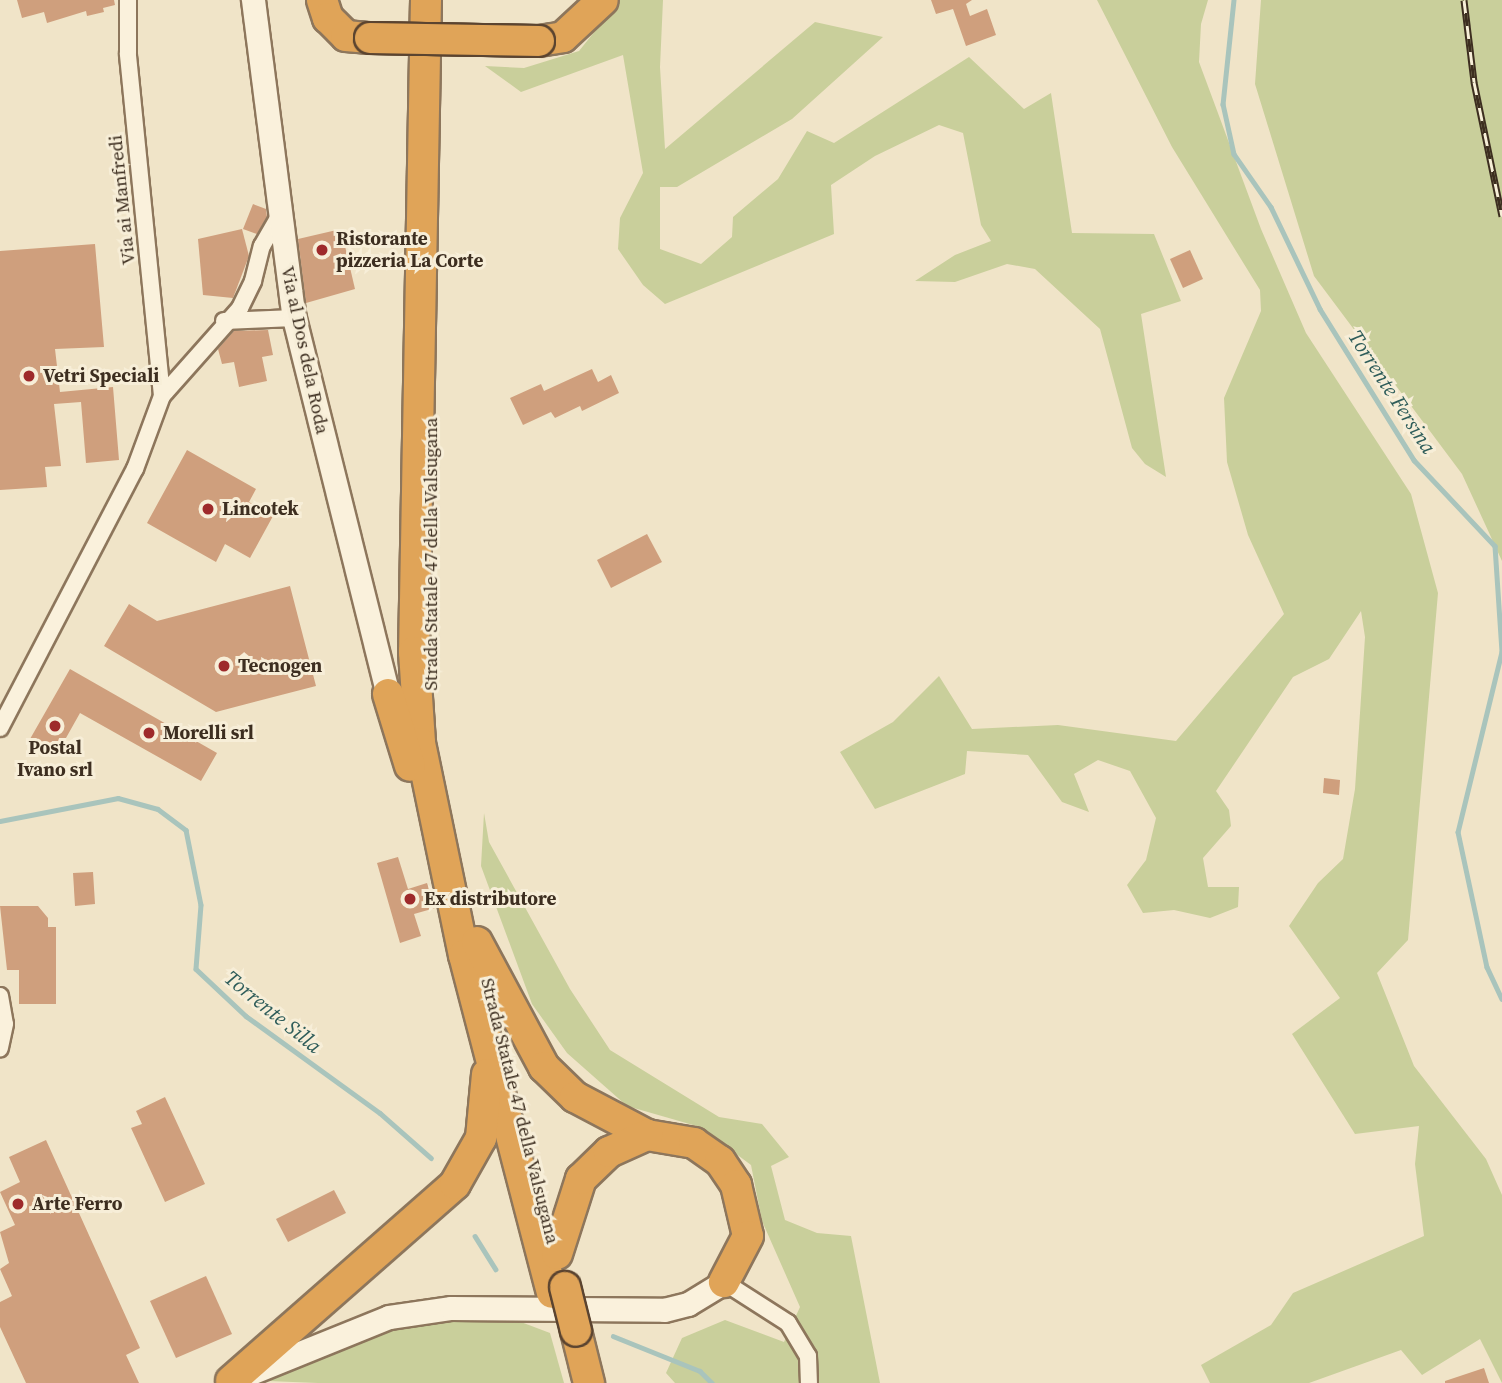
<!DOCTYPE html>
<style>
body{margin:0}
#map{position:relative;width:1502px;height:1383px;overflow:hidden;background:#f0e4c8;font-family:"Source Serif 4",serif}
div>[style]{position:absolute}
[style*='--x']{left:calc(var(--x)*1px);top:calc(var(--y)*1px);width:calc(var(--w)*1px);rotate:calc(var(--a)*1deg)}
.green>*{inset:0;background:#c9cf9b}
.stream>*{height:4.5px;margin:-2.25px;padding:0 2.25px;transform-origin:2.25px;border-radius:2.25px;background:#a9c4bc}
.building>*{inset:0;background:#cf9f7d}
.roads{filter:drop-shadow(2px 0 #8d765c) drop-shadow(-2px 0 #8d765c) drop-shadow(0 2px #8d765c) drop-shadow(0 -2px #8d765c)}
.street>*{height:16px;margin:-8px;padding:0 8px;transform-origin:8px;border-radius:8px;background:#faf1dc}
.secondary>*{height:23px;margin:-11.5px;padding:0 11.5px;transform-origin:11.5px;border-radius:11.5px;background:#faf1dc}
.highway>*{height:30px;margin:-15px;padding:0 15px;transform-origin:15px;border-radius:15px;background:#e0a458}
.rail>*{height:7px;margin-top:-3.5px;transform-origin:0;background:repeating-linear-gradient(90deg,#f7eed8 0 13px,#3d2e20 0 26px);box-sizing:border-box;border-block:2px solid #3d2e20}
.bridges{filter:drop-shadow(2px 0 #5b4430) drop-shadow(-2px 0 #5b4430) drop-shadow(0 2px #5b4430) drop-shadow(0 -2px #5b4430)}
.highway-bridge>*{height:30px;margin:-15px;padding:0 15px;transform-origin:15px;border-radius:15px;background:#e0a458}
.dots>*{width:19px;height:19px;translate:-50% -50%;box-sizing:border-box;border:4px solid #f7eed8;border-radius:50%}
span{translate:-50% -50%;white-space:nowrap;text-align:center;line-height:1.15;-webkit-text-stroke:6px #f7eed8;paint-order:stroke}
.street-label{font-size:19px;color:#3d2e20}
.poi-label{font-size:19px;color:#3d2e20;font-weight:700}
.left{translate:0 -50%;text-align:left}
.water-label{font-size:21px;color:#2f5d5a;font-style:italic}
</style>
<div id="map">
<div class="green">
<i style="clip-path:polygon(620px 0,663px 0,660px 67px,665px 149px,815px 22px,883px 37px,792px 119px,677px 187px,660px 187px,660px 249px,701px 264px,732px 237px,733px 217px,778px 179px,807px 131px,834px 143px,969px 57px,1024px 109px,1051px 93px,1072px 233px,1154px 234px,1181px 301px,1141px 314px,1166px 477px,1145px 464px,1132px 448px,1100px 329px,1035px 269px,1007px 264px,955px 282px,915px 281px,955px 255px,991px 241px,981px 225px,963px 133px,939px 125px,875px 156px,831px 185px,834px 234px,665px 304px,643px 285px,618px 249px,620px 218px,643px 173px,623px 55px,521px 92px,485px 66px,524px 68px,579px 51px)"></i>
<i style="clip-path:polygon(1097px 0,1208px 0,1201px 24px,1199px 62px,1261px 229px,1306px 333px,1411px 494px,1438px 593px,1408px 940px,1377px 973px,1414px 1066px,1486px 1159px,1502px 1195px,1502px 1383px,1480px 1339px,1422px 1375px,1401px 1350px,1309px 1383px,1210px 1383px,1201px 1365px,1271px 1325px,1293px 1293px,1424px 1236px,1415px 1164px,1419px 1126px,1355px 1134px,1292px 1034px,1340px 998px,1289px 926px,1318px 883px,1343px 859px,1355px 789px,1365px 637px,1361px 611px,1329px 659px,1293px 677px,1216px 791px,1229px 810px,1231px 826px,1203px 858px,1208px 887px,1239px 887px,1238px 907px,1210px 918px,1174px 910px,1143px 913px,1127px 885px,1146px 860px,1156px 818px,1130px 771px,1098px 760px,1074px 774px,1089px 812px,1062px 802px,1028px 755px,967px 751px,965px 774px,875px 809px,840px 752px,893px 722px,939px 676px,972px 729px,1058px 725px,1176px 741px,1284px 614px,1248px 535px,1227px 462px,1224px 398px,1261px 311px,1260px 290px,1172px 147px)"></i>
<i style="clip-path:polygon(1261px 0,1502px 0,1502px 561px,1462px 474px,1314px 276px,1255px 84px)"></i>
<i style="clip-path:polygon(484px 813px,489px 842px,570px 989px,610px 1050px,719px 1117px,762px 1124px,789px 1157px,771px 1166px,785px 1220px,817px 1233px,851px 1236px,880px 1383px,675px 1383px,666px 1373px,682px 1338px,725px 1320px,784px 1342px,800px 1307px,762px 1221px,751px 1165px,700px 1127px,627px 1106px,567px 1053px,532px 1004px,481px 866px)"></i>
<i style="clip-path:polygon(447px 1318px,513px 1319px,550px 1333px,564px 1383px,318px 1383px,268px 1381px,266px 1377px,395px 1325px)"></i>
</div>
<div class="stream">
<i style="--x:1234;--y:0;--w:105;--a:96"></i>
<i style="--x:1223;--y:104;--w:51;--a:77.6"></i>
<i style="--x:1234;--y:154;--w:65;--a:55.1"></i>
<i style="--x:1271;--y:207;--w:113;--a:64.3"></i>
<i style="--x:1320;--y:309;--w:178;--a:58.1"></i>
<i style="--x:1414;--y:460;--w:118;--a:46.7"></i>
<i style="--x:1495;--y:546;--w:106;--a:86.2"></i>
<i style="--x:1502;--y:652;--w:185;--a:103.7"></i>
<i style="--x:1458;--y:832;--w:138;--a:77.9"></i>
<i style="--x:1487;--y:967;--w:35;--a:65"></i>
<i style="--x:0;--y:821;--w:120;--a:-11"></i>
<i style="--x:118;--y:798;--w:41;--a:15.4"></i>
<i style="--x:158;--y:809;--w:35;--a:37"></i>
<i style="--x:186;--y:830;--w:76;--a:78.7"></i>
<i style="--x:201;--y:905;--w:64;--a:94.5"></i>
<i style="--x:196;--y:969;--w:69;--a:43.2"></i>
<i style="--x:246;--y:1016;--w:165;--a:35.9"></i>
<i style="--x:380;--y:1113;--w:68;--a:41.4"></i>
<i style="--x:475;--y:1236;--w:39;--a:58"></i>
<i style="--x:613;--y:1336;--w:94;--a:21.9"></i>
<i style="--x:700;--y:1371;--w:17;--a:45"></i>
</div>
<div class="building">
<i style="clip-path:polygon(17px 0,114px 0,115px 5px,103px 8px,104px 12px,87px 16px,86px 11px,47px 23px,44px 12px,22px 18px)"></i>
<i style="clip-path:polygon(931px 0,972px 0,966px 4px,970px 16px,987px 9px,996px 35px,966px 46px,953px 9px,936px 14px)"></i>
<i style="clip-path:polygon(253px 204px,266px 209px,267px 217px,257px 234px,243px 229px)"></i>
<i style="clip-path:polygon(242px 229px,249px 256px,233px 298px,203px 295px,198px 239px)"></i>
<i style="clip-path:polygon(341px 229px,355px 289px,306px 303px,298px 239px)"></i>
<i style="clip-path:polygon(95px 244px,104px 347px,55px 349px,60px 392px,113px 387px,119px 460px,86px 463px,81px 402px,54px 404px,61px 466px,45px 467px,47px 487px,0 490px,0 251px)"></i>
<i style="clip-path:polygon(1190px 250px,1203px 279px,1183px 288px,1170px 259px)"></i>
<i style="clip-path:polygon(268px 330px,273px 355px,262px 357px,267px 381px,239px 387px,234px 362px,222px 364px,218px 349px,234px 331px)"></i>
<i style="clip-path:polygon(592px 369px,598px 382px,611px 375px,619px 393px,582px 411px,580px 406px,555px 418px,551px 412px,523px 425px,510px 398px,541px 384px,544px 391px)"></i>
<i style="clip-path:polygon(187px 450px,256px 489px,249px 502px,273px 516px,250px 558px,225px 544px,216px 562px,147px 523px)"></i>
<i style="clip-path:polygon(647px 534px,662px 562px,611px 588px,597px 560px)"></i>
<i style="clip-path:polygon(290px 586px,316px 686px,216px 712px,104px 646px,129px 604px,157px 621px)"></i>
<i style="clip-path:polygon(70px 669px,217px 753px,201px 781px,80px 713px,57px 754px,30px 739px)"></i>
<i style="clip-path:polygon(1324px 778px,1340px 780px,1339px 795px,1323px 793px)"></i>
<i style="clip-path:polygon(398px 857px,408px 889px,427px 883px,435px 908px,414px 914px,421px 936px,400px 943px,377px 863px)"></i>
<i style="clip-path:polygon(93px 872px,95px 904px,75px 906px,73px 873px)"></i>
<i style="clip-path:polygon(0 906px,38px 906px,48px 918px,48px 927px,56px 927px,56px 1004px,19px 1004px,19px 970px,7px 970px)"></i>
<i style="clip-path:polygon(165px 1097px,205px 1184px,165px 1202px,131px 1128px,142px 1124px,136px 1111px)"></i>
<i style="clip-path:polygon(46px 1140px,140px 1348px,126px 1355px,139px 1383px,26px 1383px,0 1327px,0 1302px,12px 1296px,0 1269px,9px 1263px,0 1232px,15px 1225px,0 1192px,20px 1182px,9px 1157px)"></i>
<i style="clip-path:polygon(334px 1190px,346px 1213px,288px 1242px,276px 1219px)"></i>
<i style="clip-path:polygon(206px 1276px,232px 1334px,176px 1358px,150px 1301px)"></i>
<i style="clip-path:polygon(1484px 1368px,1489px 1383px,1445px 1383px,1445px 1381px)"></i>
</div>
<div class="roads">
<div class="street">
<i style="--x:224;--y:321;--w:70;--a:-2.5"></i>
<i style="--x:162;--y:396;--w:118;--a:-48.4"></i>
<i style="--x:240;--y:308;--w:30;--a:-64"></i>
<i style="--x:253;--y:281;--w:36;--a:-76"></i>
<i style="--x:262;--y:246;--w:38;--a:-60"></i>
<i style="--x:0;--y:728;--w:292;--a:-62.5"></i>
<i style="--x:135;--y:469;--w:78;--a:-69.7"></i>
<i style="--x:162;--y:396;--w:345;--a:-95.7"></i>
<i style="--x:128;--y:53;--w:53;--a:-90"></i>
<i style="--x:0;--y:996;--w:28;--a:80"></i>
<i style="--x:5;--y:1024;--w:25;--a:102"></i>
<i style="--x:724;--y:1282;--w:76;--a:32.6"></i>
<i style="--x:788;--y:1323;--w:39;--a:59"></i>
<i style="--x:808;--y:1356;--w:27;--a:88"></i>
</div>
<div class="secondary">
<i style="--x:253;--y:0;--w:321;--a:82.7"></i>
<i style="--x:294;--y:318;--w:388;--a:76"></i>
<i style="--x:243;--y:1376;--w:157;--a:-22"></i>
<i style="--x:389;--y:1317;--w:63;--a:-8.3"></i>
<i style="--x:451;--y:1308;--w:213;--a:0.5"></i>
<i style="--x:664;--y:1310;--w:25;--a:-14"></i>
<i style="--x:688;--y:1304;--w:42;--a:-31.4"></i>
</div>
<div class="highway">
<i style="--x:322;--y:0;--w:19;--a:72"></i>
<i style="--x:328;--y:18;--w:25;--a:45"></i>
<i style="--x:346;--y:36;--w:24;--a:5"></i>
<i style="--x:426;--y:0;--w:652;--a:91.05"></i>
<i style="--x:414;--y:652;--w:91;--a:86.2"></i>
<i style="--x:420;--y:743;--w:217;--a:78.3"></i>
<i style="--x:464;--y:955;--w:349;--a:75.4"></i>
<i style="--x:539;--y:41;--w:24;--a:-9"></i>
<i style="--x:563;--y:37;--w:54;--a:-42.8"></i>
<i style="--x:388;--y:694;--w:75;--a:73"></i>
<i style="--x:477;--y:942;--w:142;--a:61.8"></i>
<i style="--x:544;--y:1067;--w:43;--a:44.1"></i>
<i style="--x:575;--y:1097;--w:81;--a:27.8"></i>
<i style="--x:647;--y:1135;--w:48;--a:9.7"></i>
<i style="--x:694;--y:1143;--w:32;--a:35"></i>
<i style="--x:720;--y:1161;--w:29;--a:56"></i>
<i style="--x:736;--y:1185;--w:52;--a:76.8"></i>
<i style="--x:748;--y:1236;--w:52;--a:117.6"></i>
<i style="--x:557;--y:1254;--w:79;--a:-72.3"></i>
<i style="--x:581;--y:1179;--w:39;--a:-44"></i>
<i style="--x:609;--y:1152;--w:42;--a:-24.1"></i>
<i style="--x:576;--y:1331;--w:54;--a:76"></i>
<i style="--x:231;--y:1381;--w:298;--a:-41.3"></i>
<i style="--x:455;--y:1184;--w:53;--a:-60.5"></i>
<i style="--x:481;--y:1138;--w:64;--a:-84.6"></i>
</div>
</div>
<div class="rail">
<i style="--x:1464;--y:0;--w:83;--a:83"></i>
<i style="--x:1474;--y:82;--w:137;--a:78.2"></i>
</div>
<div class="bridges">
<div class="highway-bridge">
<i style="--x:370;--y:38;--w:169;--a:1"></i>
<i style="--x:565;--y:1287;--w:45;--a:76"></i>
</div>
</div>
<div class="dots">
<i style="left:322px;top:250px;background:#9e2a2b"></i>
<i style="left:29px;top:376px;background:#9e2a2b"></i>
<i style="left:208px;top:509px;background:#9e2a2b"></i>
<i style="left:224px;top:666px;background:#9e2a2b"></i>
<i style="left:55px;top:726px;background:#9e2a2b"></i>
<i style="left:149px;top:733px;background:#9e2a2b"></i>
<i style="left:410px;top:899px;background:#9e2a2b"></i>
<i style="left:18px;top:1204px;background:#9e2a2b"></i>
</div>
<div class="street-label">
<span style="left:122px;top:200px;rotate:-96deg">Via ai Manfredi</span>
<span style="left:305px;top:350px;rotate:78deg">Via al Dos dela Roda</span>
<span style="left:431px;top:554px;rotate:-90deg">Strada Statale 47 della Valsugana</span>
<span style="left:520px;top:1111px;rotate:76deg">Strada Statale 47 della Valsugana</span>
</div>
<div class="poi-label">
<span class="left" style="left:336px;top:250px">Ristorante<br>pizzeria La Corte</span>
<span class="left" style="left:43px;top:376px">Vetri Speciali</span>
<span class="left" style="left:222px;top:509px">Lincotek</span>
<span class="left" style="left:238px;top:666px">Tecnogen</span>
<span class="left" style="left:163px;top:733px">Morelli srl</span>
<span style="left:55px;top:759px">Postal<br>Ivano srl</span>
<span class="left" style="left:424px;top:899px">Ex distributore</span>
<span class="left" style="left:32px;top:1204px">Arte Ferro</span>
</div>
<div class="water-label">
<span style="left:1392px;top:392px;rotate:57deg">Torrente Fersina</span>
<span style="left:273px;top:1012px;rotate:39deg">Torrente Silla</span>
</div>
</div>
